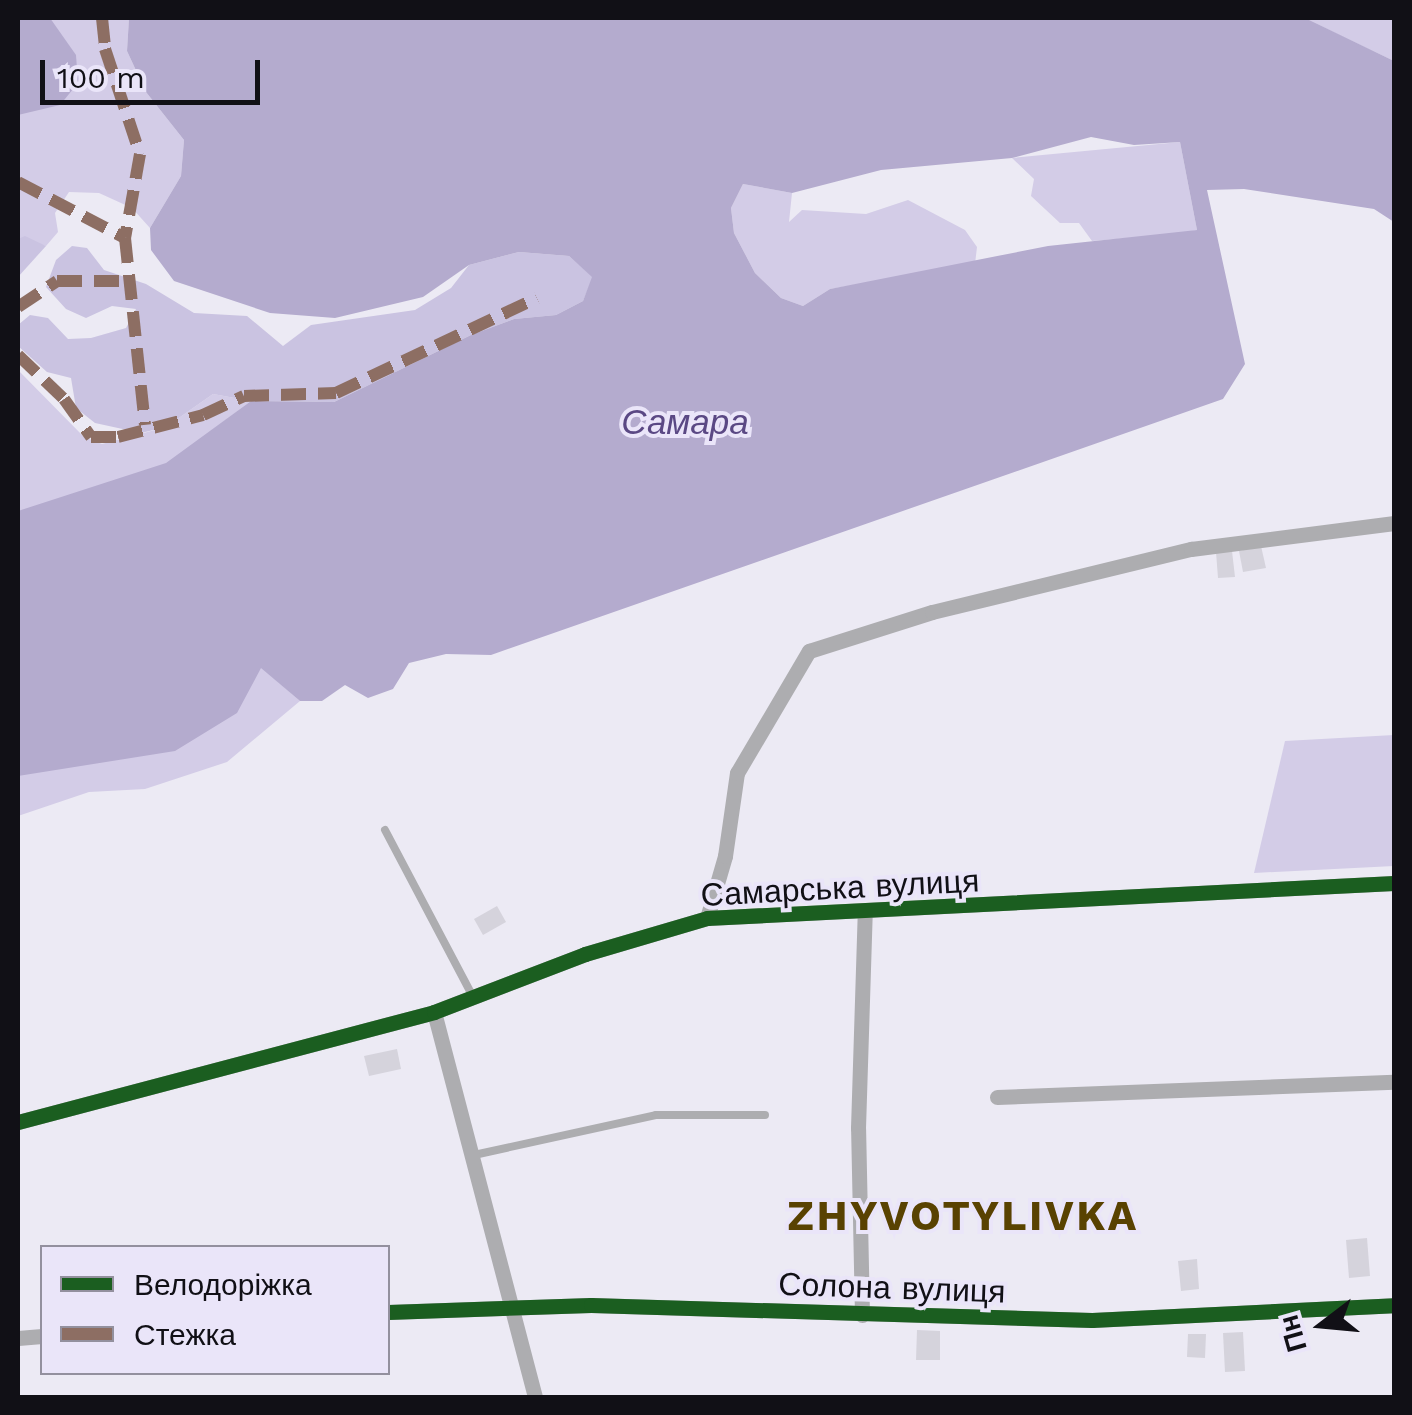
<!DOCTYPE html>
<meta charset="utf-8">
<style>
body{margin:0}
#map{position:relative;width:1412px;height:1415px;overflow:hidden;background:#eceaf4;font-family:"Work Sans",sans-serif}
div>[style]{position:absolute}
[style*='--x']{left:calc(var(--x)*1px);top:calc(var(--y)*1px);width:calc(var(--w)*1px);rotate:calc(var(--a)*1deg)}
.green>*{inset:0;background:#d3cce7}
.forest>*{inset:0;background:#cac3e1}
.water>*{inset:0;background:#b4abce}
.building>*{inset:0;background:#d5d3dc}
.lane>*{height:8px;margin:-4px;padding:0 4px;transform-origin:4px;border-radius:4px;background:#adadb0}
.street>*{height:15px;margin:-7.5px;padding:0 7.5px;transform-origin:7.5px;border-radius:7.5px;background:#adadb0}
.quiet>*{height:12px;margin-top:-6px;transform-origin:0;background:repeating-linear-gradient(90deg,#8d6e63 0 25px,transparent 0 37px)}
.cycleway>*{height:15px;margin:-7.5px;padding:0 7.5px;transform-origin:7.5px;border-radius:7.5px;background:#1b5e20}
span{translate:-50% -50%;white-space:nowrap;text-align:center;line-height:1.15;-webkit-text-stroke:8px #eae5f9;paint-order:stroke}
.street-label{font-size:32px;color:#111016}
.water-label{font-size:35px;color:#5a4884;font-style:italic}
.district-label{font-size:42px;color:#594201;font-weight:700;letter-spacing:2.5px}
.frame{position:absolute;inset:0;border:20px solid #111016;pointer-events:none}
.legend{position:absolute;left:40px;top:1245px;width:350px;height:130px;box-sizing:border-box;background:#eae5f9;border:2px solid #93909e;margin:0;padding:12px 18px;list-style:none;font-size:30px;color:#111016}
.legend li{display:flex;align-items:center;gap:20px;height:50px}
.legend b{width:50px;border:2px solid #93909e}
.north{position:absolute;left:1272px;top:1275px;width:100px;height:100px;-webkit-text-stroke:8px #eae5f9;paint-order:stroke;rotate:254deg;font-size:28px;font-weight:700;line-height:40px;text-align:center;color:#111016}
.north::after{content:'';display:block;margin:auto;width:35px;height:45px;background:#111016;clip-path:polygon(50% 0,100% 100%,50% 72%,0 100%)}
.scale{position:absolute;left:40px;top:60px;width:220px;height:45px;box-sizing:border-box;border:5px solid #111016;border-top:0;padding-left:12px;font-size:30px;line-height:35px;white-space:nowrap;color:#111016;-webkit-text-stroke:8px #eae5f9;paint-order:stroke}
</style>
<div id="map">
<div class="green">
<i style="clip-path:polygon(18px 18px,129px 18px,127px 51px,146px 92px,184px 140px,181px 176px,150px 228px,132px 208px,99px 193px,69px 192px,55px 213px,58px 232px,46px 246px,18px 239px)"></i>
<i style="clip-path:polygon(1305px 18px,1394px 18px,1394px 61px,1337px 34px)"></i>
<i style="clip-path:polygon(1180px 142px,1197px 230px,1177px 234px,1092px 241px,1079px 223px,1060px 223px,1031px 196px,1034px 179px,1012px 158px)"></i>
<i style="clip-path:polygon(743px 184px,792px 193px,789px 222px,802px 210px,866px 214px,908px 200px,965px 230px,977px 247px,975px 264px,830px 289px,803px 306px,781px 298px,755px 273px,734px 233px,731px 208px)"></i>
<i style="clip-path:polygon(18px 370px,84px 437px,102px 444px,166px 427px,213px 394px,251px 401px,199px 440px,261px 667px,300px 701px,227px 762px,145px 789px,89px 792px,18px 816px)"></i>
<i style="clip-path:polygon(1394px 735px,1394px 866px,1254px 873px,1285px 741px)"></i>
</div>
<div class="forest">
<i style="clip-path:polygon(25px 236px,46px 246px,18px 277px,18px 239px)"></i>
<i style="clip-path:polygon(72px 246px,87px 248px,104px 270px,146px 284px,194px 313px,247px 316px,283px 346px,311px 325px,415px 310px,451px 288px,469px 265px,519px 252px,569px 256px,593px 277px,583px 301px,556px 315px,514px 319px,471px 335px,334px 402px,251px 401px,213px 394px,166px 427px,141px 433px,95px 423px,76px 408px,71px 378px,47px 372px,18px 346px,18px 325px,30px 315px,48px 318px,68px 339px,91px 338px,126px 328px,136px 309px,112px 306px,86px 318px,66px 309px,46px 287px,56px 260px)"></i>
</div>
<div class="water">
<i style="clip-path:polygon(18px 18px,50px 18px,76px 55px,78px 83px,60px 105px,18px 115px)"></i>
<i style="clip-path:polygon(evenodd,129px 18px,1305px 18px,1394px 61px,1394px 222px,1374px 209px,1244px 189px,1207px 190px,1245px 364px,1223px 399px,491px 655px,446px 654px,409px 663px,393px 689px,368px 698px,345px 685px,322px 701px,300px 701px,261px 668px,237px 713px,175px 751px,18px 776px,18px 511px,166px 463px,251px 401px,334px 402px,471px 335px,514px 319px,556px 315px,583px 301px,592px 277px,569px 256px,519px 252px,469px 265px,423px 297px,335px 318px,270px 313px,174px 281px,151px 250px,150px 228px,181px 176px,184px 140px,146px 92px,127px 51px,129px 18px,1091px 137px,1134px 145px,1180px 142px,1197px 230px,1048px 246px,830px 289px,803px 306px,781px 298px,755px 273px,734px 233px,731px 208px,743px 184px,792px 193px,881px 170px,1012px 158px,1091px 137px)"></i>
</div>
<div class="building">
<i style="clip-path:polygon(1261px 546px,1266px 568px,1243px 572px,1239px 551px)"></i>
<i style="clip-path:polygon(1232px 551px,1235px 577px,1218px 578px,1216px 552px)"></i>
<i style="clip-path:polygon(497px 906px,506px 922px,483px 935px,474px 919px)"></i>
<i style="clip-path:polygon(397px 1049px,401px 1069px,369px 1076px,364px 1056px)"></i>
<i style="clip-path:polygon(1367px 1238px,1370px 1276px,1349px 1278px,1346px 1240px)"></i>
<i style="clip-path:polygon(1197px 1259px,1199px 1289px,1181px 1291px,1178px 1261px)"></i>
<i style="clip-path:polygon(917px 1330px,940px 1331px,940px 1360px,916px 1360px)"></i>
<i style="clip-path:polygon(1243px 1332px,1245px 1371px,1225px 1372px,1223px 1333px)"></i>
<i style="clip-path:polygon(1188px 1334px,1206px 1334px,1205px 1358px,1187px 1357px)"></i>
</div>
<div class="lane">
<i style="--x:385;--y:830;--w:189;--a:62.2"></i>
<i style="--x:474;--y:1155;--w:186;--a:-12.4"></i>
<i style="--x:656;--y:1115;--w:109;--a:0"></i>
</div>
<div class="street">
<i style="--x:707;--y:918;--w:65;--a:-73.8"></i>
<i style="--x:725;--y:856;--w:84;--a:-81.8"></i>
<i style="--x:737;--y:773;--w:142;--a:-59.5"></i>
<i style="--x:809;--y:651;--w:129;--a:-17.6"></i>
<i style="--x:932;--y:612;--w:267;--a:-13.7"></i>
<i style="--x:1191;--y:549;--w:205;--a:-7.3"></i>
<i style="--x:434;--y:1012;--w:399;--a:75.3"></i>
<i style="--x:997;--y:1097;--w:397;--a:-2.2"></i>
<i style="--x:18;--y:1122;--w:430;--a:-14.8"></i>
<i style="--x:434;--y:1012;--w:162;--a:-21"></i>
<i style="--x:585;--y:954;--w:127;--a:-16.4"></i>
<i style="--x:707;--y:918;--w:688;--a:-2.92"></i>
<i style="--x:388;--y:1312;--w:203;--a:-2"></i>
<i style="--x:591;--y:1305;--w:501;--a:1.71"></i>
<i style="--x:1092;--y:1320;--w:302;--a:-2.8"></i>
<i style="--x:862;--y:1315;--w:187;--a:-91.2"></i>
<i style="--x:858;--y:1128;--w:217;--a:-88.2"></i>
<i style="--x:18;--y:1338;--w:24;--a:-5"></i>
</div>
<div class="quiet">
<i style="--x:102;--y:18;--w:31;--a:84"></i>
<i style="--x:105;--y:49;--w:111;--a:71.6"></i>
<i style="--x:140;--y:154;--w:85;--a:100.1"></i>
<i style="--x:18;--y:182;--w:121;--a:27.6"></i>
<i style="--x:125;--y:238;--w:188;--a:83.9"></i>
<i style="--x:18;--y:307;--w:47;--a:-33.7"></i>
<i style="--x:57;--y:281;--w:72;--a:0"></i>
<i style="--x:18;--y:355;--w:64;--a:43.7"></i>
<i style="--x:64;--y:399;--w:47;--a:54.6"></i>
<i style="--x:91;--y:437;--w:27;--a:0"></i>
<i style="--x:118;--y:437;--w:88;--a:-14.5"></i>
<i style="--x:203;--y:415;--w:45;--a:-24.9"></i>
<i style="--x:244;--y:396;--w:92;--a:-1.9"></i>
<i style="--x:336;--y:393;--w:222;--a:-25.3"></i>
</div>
<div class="cycleway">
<i style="--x:18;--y:1122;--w:430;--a:-14.8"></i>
<i style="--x:434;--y:1012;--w:162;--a:-21"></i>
<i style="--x:585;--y:954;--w:127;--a:-16.4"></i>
<i style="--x:707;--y:918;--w:688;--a:-2.92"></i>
<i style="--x:388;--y:1312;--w:203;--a:-2"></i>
<i style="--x:591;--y:1305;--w:501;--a:1.71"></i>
<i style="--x:1092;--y:1320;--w:302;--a:-2.8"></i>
</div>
<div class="street-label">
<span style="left:840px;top:888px;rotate:-3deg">Самарська вулиця</span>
<span style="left:892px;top:1288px;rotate:2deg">Солона вулиця</span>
</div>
<div class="water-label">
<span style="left:685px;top:422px">Самара</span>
</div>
<div class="district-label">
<span style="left:963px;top:1216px">ZHYVOTYLIVKA</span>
</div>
<div class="frame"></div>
<ul class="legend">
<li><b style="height:12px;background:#1b5e20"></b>Велодоріжка</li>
<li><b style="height:12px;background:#8d6e63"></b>Стежка</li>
</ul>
<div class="north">Пн</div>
<div class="scale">100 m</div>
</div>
